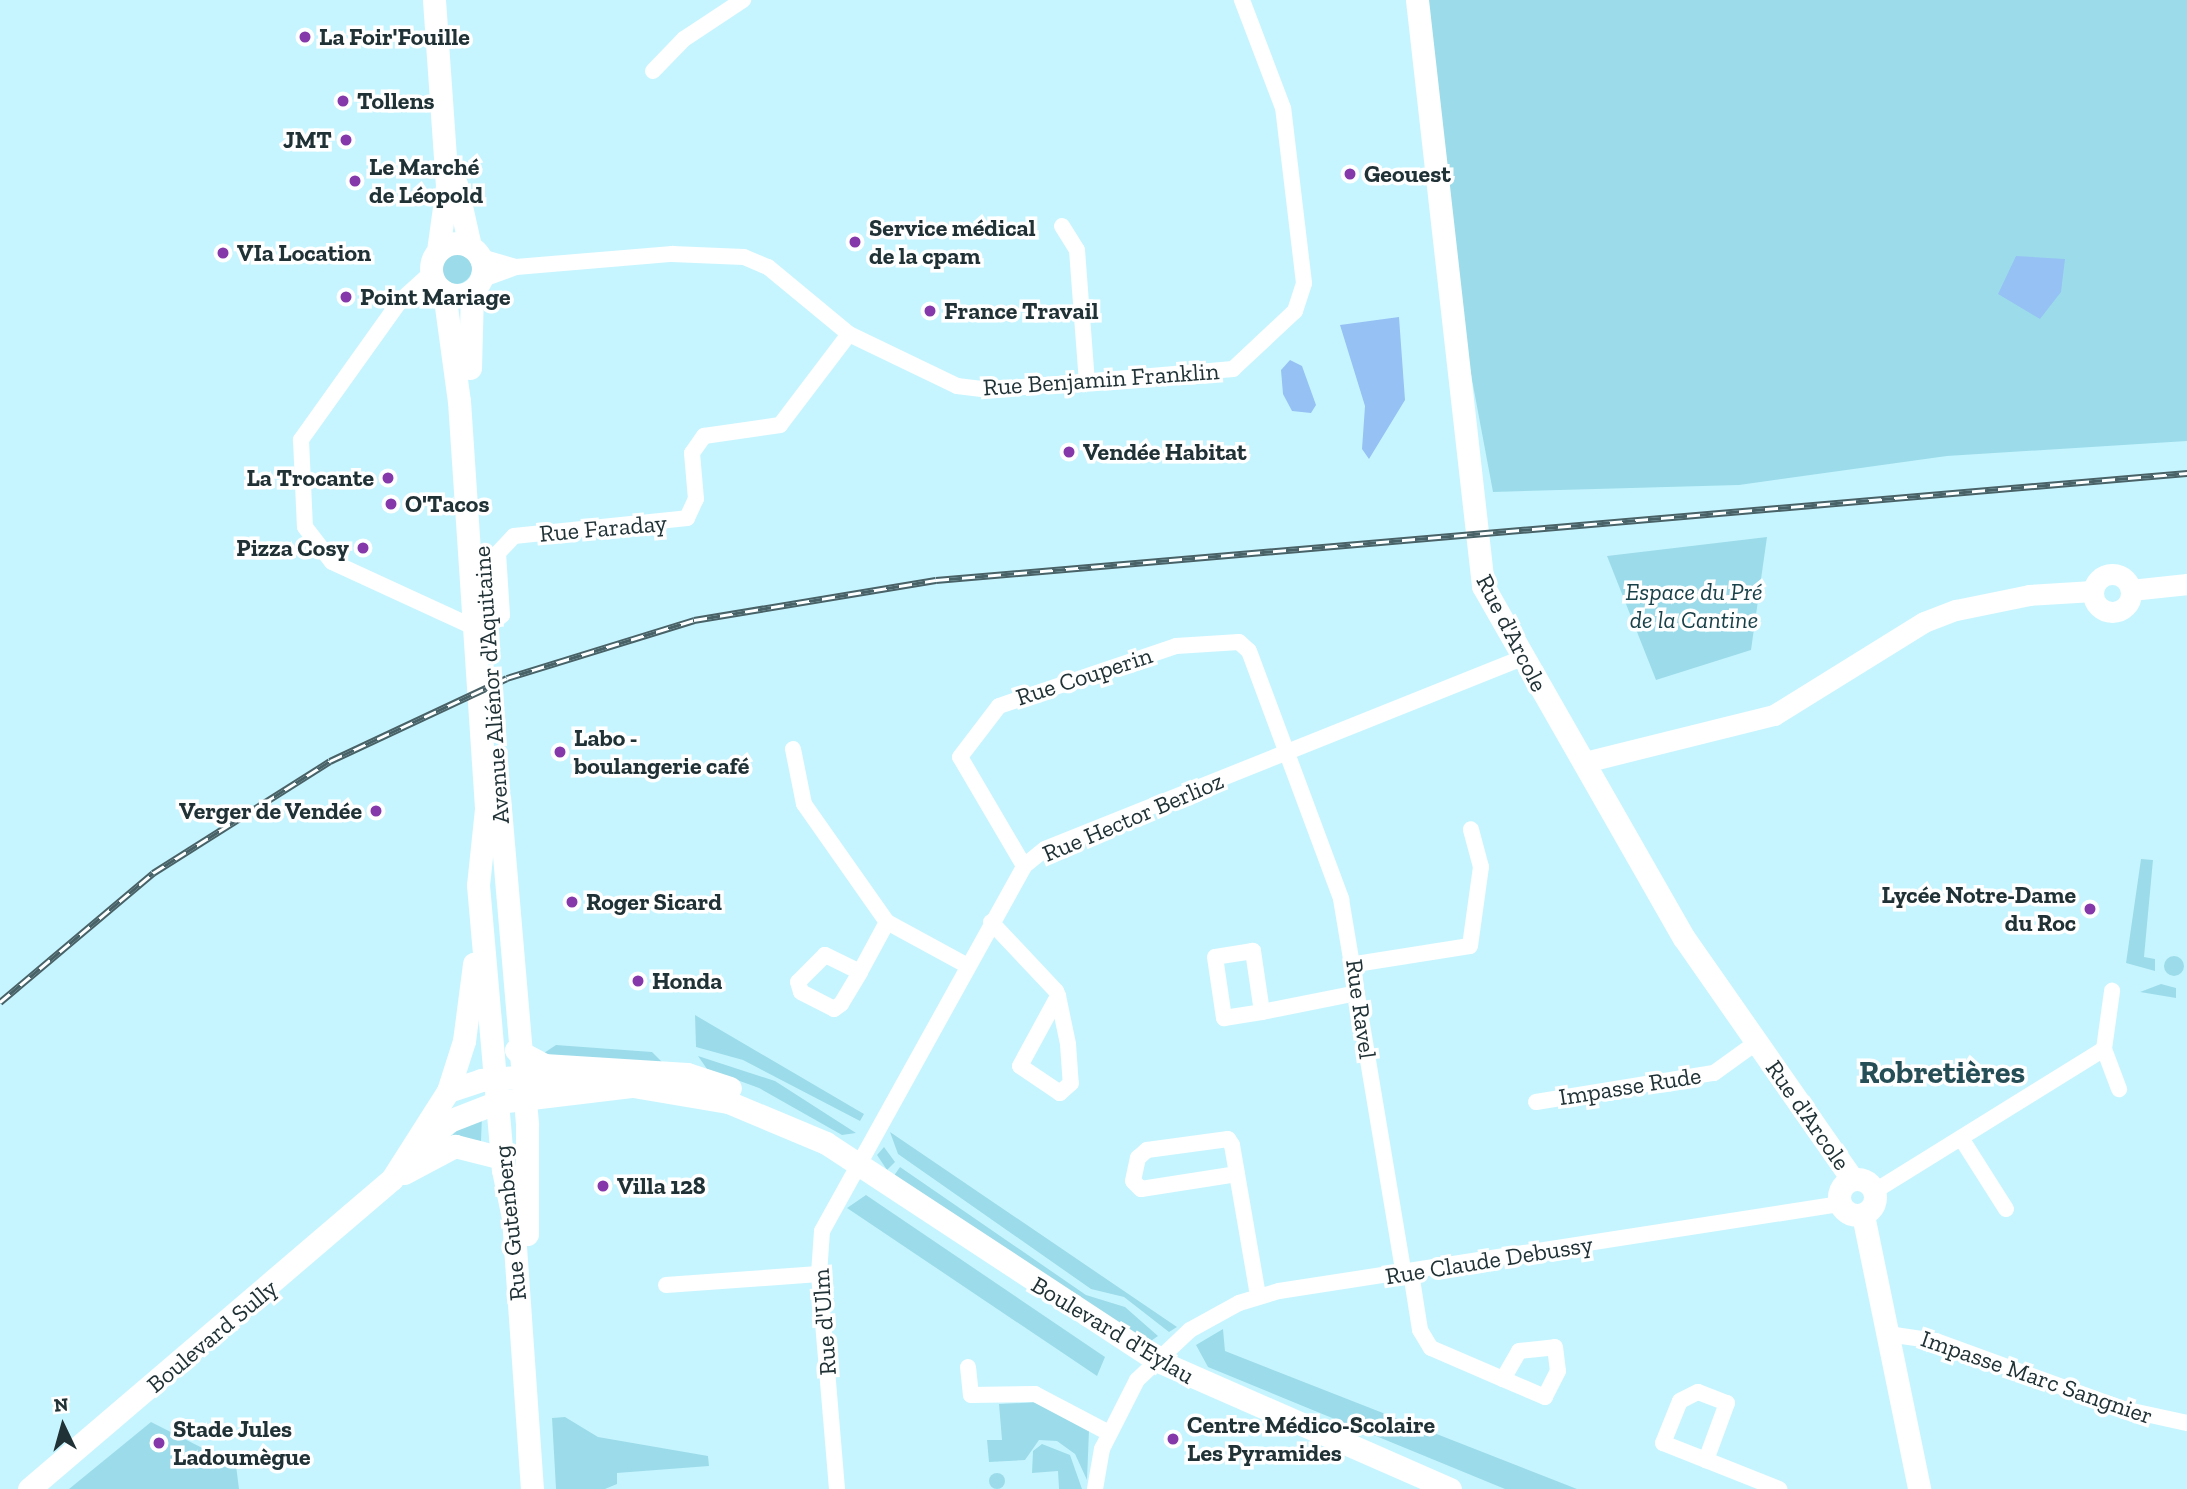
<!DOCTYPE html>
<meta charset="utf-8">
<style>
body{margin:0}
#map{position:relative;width:2187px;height:1489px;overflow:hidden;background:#c7f5ff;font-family:"Zilla Slab",serif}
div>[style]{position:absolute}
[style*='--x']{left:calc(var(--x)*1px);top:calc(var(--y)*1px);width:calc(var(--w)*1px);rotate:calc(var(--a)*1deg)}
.green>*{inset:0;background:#9cdcea}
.round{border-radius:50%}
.water>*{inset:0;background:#96c1f4}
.minor>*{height:16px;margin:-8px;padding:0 8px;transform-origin:8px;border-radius:8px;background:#fff}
.tertiary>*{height:21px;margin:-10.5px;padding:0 10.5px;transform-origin:10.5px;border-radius:10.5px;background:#fff}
.tertiary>.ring{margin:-10.5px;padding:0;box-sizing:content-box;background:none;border:21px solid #fff;border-radius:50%}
.secondary>*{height:23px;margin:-11.5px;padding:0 11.5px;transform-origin:11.5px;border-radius:11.5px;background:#fff}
.secondary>.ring{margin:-11.5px;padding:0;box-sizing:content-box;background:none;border:23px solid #fff;border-radius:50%}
.rail>*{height:7px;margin-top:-3.5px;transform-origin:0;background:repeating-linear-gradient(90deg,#fff 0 13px,#496267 0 26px);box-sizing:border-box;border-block:2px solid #496267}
.dots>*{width:19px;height:19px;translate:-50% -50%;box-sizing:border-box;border:4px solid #fff;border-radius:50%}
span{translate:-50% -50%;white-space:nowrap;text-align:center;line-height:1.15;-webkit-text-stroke:7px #fff;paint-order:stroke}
.poi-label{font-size:24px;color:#203236;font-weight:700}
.left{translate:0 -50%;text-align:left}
.right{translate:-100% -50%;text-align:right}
.street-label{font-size:24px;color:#203236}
.park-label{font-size:24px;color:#194149;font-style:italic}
.district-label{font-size:32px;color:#254e57;font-weight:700}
.north{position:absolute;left:28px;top:1391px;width:70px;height:70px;-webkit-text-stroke:5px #fff;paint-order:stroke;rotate:355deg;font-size:19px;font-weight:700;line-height:28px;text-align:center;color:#203236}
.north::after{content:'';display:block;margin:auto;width:24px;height:32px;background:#203236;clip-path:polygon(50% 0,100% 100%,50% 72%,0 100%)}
</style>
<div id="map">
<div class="green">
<i style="clip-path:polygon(1426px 0,2187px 0,2187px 441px,1947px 456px,1739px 485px,1493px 492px,1441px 214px)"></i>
<i class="round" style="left:440px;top:252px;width:32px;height:32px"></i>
<i style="clip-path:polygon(1767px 537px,1751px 650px,1656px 680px,1607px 556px)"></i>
<i style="clip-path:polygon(2141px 859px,2153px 860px,2144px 957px,2155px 959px,2155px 971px,2126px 963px)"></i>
<i class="round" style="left:2164px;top:956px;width:20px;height:20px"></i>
<i style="clip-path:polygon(2161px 984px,2176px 988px,2176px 998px,2140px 992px)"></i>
<i style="clip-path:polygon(695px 1015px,864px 1114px,860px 1121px,743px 1060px,696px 1047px)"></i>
<i style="clip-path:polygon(556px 1045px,652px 1052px,664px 1064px,541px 1055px)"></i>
<i style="clip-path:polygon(698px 1056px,775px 1081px,856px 1133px,842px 1135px,759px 1088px,707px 1069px)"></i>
<i style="clip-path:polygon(482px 1116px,481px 1141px,449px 1138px,459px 1129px)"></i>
<i style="clip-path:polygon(890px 1132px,1177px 1327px,1169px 1332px,1124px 1297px,1091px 1289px,898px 1154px)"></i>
<i style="clip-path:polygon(884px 1147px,895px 1162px,887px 1170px,877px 1155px)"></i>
<i style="clip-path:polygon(900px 1167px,1086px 1295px,1125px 1307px,1158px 1336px,1148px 1343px,893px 1177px)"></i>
<i style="clip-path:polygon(866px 1195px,1105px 1357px,1097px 1376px,847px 1208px)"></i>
<i style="clip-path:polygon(1223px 1329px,1225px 1351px,1577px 1489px,1505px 1489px,1208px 1367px,1196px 1345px)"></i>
<i style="clip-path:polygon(1040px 1402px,1089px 1431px,1087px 1480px,1075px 1454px,1057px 1441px,1039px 1440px,1025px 1460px,989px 1462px,987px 1440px,1002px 1440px,999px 1404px)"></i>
<i style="clip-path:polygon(565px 1417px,598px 1437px,708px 1456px,709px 1466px,617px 1473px,617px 1484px,605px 1489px,556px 1489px,552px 1418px)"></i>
<i style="clip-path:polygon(151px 1422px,236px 1465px,239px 1489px,69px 1489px)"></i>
<i style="clip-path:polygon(1042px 1444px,1070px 1455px,1082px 1489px,1059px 1489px,1058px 1471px,1032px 1473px,1033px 1451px)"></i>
<i class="round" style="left:989px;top:1473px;width:16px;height:16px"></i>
</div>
<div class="water">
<i style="clip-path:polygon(2016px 256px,2065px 259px,2061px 292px,2040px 319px,1998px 294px)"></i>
<i style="clip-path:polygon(1399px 317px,1405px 400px,1369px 459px,1362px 449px,1365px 406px,1340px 325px)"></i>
<i style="clip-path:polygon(1290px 360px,1302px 366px,1316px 405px,1311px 413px,1292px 411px,1283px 394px,1281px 370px)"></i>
</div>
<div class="minor">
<i style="--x:653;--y:71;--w:45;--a:-45.9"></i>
<i style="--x:684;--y:39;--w:71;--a:-33.5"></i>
<i style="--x:1062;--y:226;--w:28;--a:58"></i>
<i style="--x:1077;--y:250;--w:132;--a:85.7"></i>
<i style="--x:481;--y:257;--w:36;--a:16"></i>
<i style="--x:516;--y:267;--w:37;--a:160"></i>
<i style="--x:516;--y:267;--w:157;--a:-4.8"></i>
<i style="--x:672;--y:254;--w:72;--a:2.4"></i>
<i style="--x:744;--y:257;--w:26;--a:23"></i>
<i style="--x:768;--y:267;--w:105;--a:39.6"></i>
<i style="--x:849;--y:334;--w:120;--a:25.7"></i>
<i style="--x:957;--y:386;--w:31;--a:7"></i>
<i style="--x:988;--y:390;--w:246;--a:-4.9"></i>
<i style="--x:1233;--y:369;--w:85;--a:-43.1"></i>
<i style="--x:1295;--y:311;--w:29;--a:-72"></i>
<i style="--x:1304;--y:283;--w:176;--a:-96.8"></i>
<i style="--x:1283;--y:108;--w:116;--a:-110.8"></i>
<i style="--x:431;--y:273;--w:42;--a:137.9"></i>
<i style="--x:400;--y:301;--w:41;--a:-15.4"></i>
<i style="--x:400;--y:301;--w:171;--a:125.5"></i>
<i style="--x:301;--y:440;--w:87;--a:87.4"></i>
<i style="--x:305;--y:527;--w:44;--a:52.4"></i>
<i style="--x:332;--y:562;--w:155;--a:24.7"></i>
<i style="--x:487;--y:628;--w:20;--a:-41"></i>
<i style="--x:502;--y:615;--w:62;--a:-93.7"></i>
<i style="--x:498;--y:553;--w:23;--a:-47"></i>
<i style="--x:514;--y:536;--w:174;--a:-5.9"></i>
<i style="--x:687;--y:518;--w:21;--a:-65"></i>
<i style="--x:696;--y:499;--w:46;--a:-95"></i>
<i style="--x:692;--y:453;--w:21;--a:-55"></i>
<i style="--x:704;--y:436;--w:77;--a:-8.2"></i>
<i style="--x:780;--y:425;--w:114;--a:-52.8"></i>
<i style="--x:793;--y:749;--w:56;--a:78.7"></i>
<i style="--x:804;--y:804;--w:144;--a:54.9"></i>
<i style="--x:887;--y:922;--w:90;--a:28.6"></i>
<i style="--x:1024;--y:866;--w:126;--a:-120.4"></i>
<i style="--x:960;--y:757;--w:64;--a:-52.6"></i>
<i style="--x:999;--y:706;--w:187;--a:-18.7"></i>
<i style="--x:1176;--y:646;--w:63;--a:-3.6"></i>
<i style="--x:1239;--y:642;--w:13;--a:42"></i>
<i style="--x:1249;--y:651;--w:265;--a:69.6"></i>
<i style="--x:1341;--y:899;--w:380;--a:80.5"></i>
<i style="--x:991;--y:922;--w:95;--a:46.7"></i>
<i style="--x:1056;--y:991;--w:5;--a:68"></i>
<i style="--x:1058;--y:996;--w:49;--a:78.2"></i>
<i style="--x:1068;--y:1044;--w:39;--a:86"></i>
<i style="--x:1071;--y:1083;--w:15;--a:138"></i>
<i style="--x:1060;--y:1093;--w:48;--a:-146"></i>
<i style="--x:1020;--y:1066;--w:80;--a:-61.5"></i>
<i style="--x:1356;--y:964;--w:115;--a:-9"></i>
<i style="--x:1470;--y:946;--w:80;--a:-82.1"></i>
<i style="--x:1481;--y:867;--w:39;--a:-105"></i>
<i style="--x:860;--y:972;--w:39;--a:-154"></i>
<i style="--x:825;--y:955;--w:38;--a:135"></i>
<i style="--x:798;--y:982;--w:10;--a:73"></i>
<i style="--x:801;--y:992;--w:37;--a:27"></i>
<i style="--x:834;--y:1009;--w:9;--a:-36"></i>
<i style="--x:841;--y:1004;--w:37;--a:-59"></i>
<i style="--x:860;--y:972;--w:57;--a:-61.6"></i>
<i style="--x:1262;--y:1012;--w:62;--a:-98.4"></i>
<i style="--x:1253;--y:951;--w:38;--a:171"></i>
<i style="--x:1215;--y:957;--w:62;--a:81.6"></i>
<i style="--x:1224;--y:1018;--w:38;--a:-9"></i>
<i style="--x:1262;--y:1012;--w:97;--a:-11.3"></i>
<i style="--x:2104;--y:1049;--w:59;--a:-82.1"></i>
<i style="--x:1536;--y:1102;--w:180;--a:-9.3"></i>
<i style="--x:1714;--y:1073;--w:53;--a:-35.8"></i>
<i style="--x:1961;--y:1138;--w:84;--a:57.6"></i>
<i style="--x:1237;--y:1174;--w:97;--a:171.1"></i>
<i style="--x:1141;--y:1189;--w:11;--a:-135"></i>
<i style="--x:1133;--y:1181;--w:24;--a:-78"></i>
<i style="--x:1138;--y:1158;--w:12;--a:-42"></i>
<i style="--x:1147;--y:1150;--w:82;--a:-7.7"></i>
<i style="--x:1228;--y:1139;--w:7;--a:56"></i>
<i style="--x:1232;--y:1145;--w:153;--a:80.2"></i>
<i style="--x:1875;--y:1191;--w:269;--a:-31.8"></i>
<i style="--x:2104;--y:1049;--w:43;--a:69.4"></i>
<i style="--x:1411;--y:1273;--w:58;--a:81"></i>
<i style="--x:1420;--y:1330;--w:21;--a:59"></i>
<i style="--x:1431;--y:1348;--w:78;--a:23.3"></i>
<i style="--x:666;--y:1285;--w:153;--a:-4.1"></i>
<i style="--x:1888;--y:1334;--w:49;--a:8.3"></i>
<i style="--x:1936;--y:1341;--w:199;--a:20"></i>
<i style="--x:2123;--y:1409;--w:66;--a:12.3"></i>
<i style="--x:1555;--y:1347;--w:24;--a:83"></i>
<i style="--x:1558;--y:1371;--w:29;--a:117"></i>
<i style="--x:1545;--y:1397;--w:46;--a:-156.8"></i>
<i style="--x:1503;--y:1379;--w:32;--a:-60"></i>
<i style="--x:1519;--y:1351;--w:36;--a:-6"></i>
<i style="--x:968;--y:1367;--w:28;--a:84"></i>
<i style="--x:971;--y:1395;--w:64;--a:-0.9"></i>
<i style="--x:1035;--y:1394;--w:84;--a:27.8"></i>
<i style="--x:1698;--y:1392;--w:31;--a:21"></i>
<i style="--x:1727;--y:1403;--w:61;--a:110.2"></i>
<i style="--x:1706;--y:1460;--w:46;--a:-158.4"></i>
<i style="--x:1663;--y:1443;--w:45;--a:-68"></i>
<i style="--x:1680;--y:1401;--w:20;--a:-27"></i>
<i style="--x:1706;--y:1460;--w:79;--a:21.7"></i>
<i style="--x:837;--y:1489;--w:216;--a:-94.8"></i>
<i style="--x:819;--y:1274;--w:43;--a:-86"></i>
<i style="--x:822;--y:1231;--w:417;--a:-61"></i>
<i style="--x:1024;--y:866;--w:27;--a:-39"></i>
<i style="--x:1045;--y:849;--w:514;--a:-21.82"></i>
<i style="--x:1095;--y:1489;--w:41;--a:-80.1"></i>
<i style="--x:1102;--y:1449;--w:77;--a:-63.1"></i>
<i style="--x:1137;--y:1380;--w:73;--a:-43.3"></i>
<i style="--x:1190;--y:1330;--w:56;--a:-28.9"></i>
<i style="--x:1239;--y:1303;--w:42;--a:-16.7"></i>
<i style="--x:1279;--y:1291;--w:568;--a:-8.82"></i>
</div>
<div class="tertiary">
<i class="ring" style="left:2093px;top:574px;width:17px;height:17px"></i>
<i style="--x:2131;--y:590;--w:56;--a:-6.1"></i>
<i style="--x:1585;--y:762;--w:195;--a:-14"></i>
<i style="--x:1774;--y:715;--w:176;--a:-31.8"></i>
<i style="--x:1924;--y:622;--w:34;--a:-21"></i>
<i style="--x:1956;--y:610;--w:75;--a:-11.6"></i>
<i style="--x:2029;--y:595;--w:64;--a:-3.6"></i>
</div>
<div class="secondary">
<i style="--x:434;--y:0;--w:186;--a:86"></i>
<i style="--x:447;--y:186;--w:66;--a:97.9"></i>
<i style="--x:1417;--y:0;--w:590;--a:83.57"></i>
<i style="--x:1483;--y:586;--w:405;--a:60.3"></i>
<i style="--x:1684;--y:938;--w:294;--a:55.1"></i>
<i style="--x:456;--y:184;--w:64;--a:77.3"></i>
<i class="ring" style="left:431px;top:243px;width:29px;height:29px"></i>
<i style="--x:444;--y:292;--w:110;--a:82.2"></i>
<i style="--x:459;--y:401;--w:409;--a:86.2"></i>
<i style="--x:486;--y:809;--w:76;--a:96"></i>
<i style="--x:478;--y:885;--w:286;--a:85"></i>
<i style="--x:503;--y:1170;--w:49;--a:78.2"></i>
<i style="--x:513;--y:1218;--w:272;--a:86"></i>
<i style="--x:470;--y:368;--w:77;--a:-88.5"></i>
<i style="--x:499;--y:797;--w:329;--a:85.1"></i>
<i style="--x:527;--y:1125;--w:109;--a:90"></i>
<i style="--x:516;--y:1050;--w:32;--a:28"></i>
<i style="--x:544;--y:1065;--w:143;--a:3.6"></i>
<i style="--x:687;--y:1074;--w:45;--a:18"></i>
<i style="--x:448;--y:1091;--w:52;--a:-72.3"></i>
<i style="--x:464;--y:1041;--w:78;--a:-82.6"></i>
<i style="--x:410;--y:1155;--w:52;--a:-41.1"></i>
<i style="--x:449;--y:1121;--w:53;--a:-21.2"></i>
<i style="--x:498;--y:1102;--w:136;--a:-6.8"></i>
<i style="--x:633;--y:1086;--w:96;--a:9.6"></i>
<i style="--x:728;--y:1102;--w:106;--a:22.7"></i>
<i style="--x:826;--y:1143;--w:395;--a:33.3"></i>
<i style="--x:1156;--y:1360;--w:321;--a:23.7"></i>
<i style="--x:404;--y:1173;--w:58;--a:-27.9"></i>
<i style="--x:455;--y:1146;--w:49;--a:14.3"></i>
<i class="ring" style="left:1839px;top:1179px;width:13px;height:13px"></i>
<i style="--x:1863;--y:1215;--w:280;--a:78.4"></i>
<i style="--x:29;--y:1489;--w:477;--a:-40.5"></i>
<i style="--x:392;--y:1179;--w:104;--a:-57.5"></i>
<i style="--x:448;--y:1091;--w:35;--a:-18"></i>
<i style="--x:481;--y:1080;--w:118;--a:-4.8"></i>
</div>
<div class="rail">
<i style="--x:0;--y:1002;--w:200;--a:-40.1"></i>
<i style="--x:153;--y:873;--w:209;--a:-32.3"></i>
<i style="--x:330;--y:761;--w:195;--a:-25.1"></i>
<i style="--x:507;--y:678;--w:196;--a:-17.2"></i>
<i style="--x:694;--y:620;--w:245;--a:-9.4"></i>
<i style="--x:936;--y:580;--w:1256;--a:-4.89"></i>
</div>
<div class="dots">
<i style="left:305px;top:37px;background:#8538a9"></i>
<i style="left:343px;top:101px;background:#8538a9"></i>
<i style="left:346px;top:140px;background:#8538a9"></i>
<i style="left:1350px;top:174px;background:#8538a9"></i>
<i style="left:355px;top:181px;background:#8538a9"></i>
<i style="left:855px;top:242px;background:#8538a9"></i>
<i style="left:223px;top:253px;background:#8538a9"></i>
<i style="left:346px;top:297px;background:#8538a9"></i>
<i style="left:930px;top:311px;background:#8538a9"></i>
<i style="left:1069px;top:452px;background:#8538a9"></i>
<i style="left:388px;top:478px;background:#8538a9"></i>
<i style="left:391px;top:504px;background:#8538a9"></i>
<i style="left:363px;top:548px;background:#8538a9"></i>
<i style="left:560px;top:752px;background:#8538a9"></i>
<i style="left:376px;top:811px;background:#8538a9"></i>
<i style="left:572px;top:902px;background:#8538a9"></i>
<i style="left:2090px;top:909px;background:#8538a9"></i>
<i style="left:638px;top:981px;background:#8538a9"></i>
<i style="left:603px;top:1186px;background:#8538a9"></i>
<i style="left:1173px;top:1439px;background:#8538a9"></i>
<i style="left:159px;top:1443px;background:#8538a9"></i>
</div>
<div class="poi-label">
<span class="left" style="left:319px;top:37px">La Foir'Fouille</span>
<span class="left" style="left:357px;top:101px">Tollens</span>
<span class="right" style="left:332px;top:140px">JMT</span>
<span class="left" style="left:369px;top:181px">Le Marché<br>de Léopold</span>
<span class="left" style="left:1364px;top:174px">Geouest</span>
<span class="left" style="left:869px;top:242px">Service médical<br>de la cpam</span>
<span class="left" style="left:237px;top:253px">VIa Location</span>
<span class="left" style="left:360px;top:297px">Point Mariage</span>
<span class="left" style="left:944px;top:311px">France Travail</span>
<span class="left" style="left:1083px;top:452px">Vendée Habitat</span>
<span class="right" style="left:374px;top:478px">La Trocante</span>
<span class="left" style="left:405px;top:504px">O'Tacos</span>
<span class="right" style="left:349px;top:548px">Pizza Cosy</span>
<span class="left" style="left:574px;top:752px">Labo -<br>boulangerie café</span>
<span class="right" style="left:362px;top:811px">Verger de Vendée</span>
<span class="right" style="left:2076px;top:909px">Lycée Notre-Dame<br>du Roc</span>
<span class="left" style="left:586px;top:902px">Roger Sicard</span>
<span class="left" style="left:652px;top:981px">Honda</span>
<span class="left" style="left:617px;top:1186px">Villa 128</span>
<span class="left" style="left:1187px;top:1439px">Centre Médico-Scolaire<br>Les Pyramides</span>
<span class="left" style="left:173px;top:1443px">Stade Jules<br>Ladoumègue</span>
</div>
<div class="street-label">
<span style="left:1101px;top:379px;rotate:-4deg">Rue Benjamin Franklin</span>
<span style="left:603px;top:528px;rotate:-5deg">Rue Faraday</span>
<span style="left:1512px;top:633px;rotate:63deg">Rue d'Arcole</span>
<span style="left:1084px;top:676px;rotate:-18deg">Rue Couperin</span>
<span style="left:491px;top:685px;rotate:-94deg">Avenue Aliénor d'Aquitaine</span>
<span style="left:1133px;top:817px;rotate:-23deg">Rue Hector Berlioz</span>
<span style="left:1361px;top:1009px;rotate:82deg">Rue Ravel</span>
<span style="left:1630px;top:1086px;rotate:-9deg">Impasse Rude</span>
<span style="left:1808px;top:1115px;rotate:55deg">Rue d'Arcole</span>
<span style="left:510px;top:1223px;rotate:-96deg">Rue Gutenberg</span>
<span style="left:1489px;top:1260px;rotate:-9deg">Rue Claude Debussy</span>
<span style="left:824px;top:1322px;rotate:-94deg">Rue d'Ulm</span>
<span style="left:1113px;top:1330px;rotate:31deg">Boulevard d'Eylau</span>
<span style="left:212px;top:1336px;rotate:-40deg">Boulevard Sully</span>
<span style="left:2037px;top:1377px;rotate:19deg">Impasse Marc Sangnier</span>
</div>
<div class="park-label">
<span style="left:1694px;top:606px">Espace du Pré<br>de la Cantine</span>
</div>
<div class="district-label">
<span style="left:1942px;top:1072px">Robretières</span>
</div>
<div class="north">N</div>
</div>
